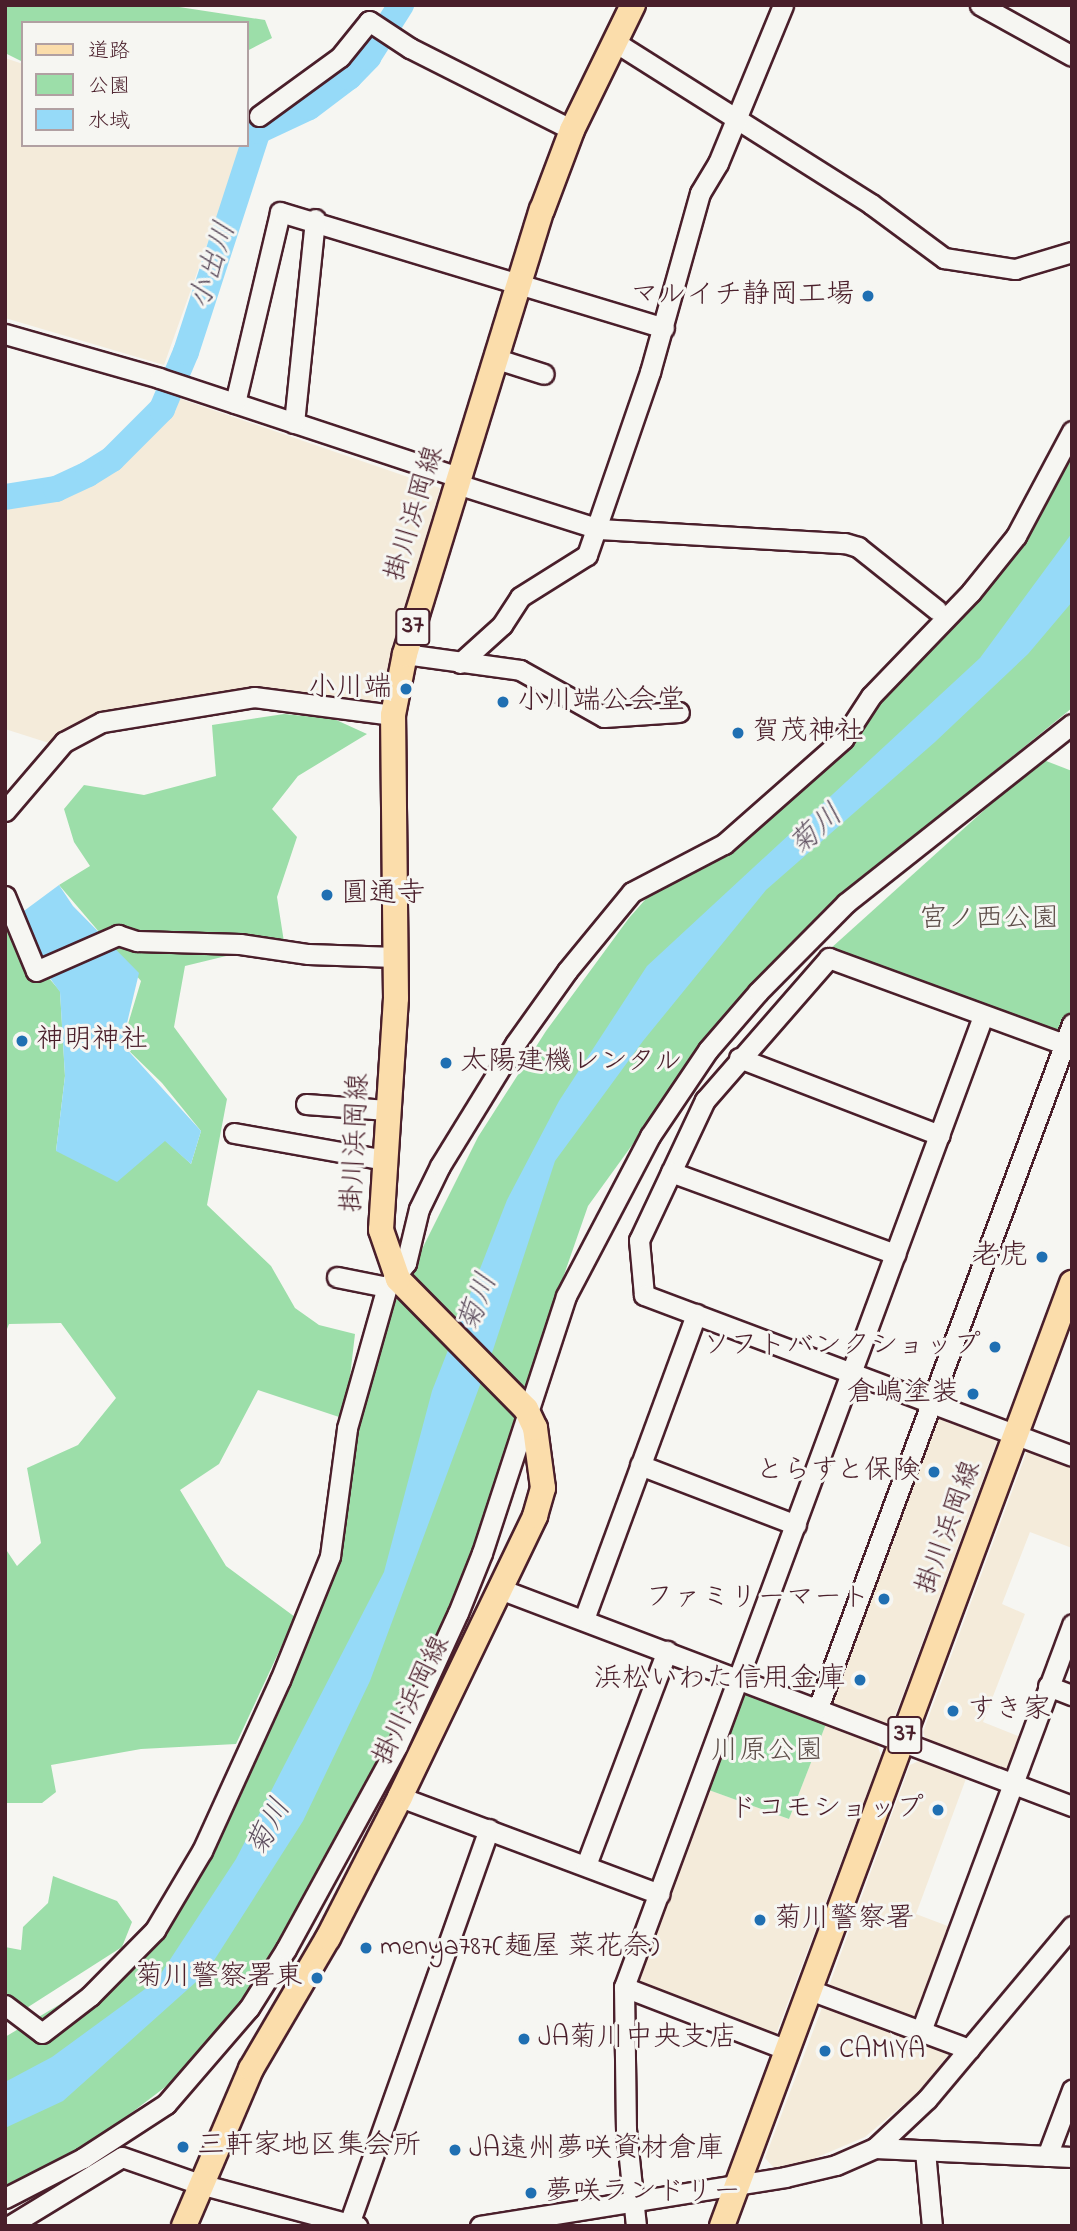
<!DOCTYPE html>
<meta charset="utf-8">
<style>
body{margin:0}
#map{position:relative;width:1077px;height:2231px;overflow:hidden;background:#f6f6f2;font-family:"Indie Flower","Klee One",sans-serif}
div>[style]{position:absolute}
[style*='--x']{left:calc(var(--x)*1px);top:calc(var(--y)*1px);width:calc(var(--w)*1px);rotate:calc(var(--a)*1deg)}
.built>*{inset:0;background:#f4ebda}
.green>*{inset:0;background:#9cdea9}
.water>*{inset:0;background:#96daf8}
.river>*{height:26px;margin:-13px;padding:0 13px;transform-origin:13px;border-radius:13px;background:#96daf8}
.roads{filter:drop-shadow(2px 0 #4a1f2b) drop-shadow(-2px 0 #4a1f2b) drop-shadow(0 2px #4a1f2b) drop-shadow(0 -2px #4a1f2b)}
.minor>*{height:19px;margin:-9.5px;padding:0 9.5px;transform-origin:9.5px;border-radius:9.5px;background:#f6f6f2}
.major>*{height:24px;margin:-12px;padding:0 12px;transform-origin:12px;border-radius:12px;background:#fbddab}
.dots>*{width:19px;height:19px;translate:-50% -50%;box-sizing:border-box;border:4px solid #f6f6f2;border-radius:50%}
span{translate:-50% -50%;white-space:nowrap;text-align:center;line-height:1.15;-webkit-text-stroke:6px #f6f6f2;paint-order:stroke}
.shield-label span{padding:2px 5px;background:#f6f6f2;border:2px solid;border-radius:5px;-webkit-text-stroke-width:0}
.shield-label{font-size:26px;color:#4a1f2b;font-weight:700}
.poi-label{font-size:28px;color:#4a1f2b}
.right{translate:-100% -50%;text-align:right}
.left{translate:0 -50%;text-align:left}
.street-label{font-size:28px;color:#4a1f2b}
.park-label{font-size:28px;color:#5e4f4a}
.water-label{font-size:30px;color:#5d4e5e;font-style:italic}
.frame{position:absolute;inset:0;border:7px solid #4a1f2b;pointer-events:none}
.legend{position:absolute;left:21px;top:21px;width:228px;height:126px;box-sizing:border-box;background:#f6f6f2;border:2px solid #b1a0a2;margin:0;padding:9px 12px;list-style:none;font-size:21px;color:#4a1f2b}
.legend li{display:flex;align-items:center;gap:14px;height:35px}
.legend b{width:35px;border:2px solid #b1a0a2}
</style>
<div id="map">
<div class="built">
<i style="clip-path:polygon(5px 58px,23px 64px,23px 145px,242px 147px,164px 365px,5px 318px)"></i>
<i style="clip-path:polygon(178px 398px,440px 488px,387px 682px,369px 709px,198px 705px,52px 744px,5px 729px,5px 503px,69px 492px,100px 479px,164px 425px)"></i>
<i style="clip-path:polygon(940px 1413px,994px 1433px,998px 1439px,893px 1721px,883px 1726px,831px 1705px,828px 1699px,933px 1415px)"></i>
<i style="clip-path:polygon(1034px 1448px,1072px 1462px,1072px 1548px,1030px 1532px,1002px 1604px,1025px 1614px,983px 1722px,1023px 1738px,1011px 1769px,1005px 1772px,927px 1742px,923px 1732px,1027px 1451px)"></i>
<i style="clip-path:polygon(826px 1724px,877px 1744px,881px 1756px,776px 2034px,769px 2037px,634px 1986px,706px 1789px,789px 1819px)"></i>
<i style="clip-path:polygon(923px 1759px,967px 1776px,916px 1914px,953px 1928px,919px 2020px,912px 2023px,832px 1993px,829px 1986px,910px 1765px)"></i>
<i style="clip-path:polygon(830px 2002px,947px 2047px,949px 2054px,916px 2094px,865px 2137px,808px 2161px,774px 2168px,765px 2158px,823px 2005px)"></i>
</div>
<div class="green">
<i style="clip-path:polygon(5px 5px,166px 5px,265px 20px,272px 38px,247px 51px,247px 23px,23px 23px,23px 62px,5px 53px)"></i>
<i style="clip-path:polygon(1072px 445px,1072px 708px,822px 911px,698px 1054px,588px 1206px,525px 1387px,493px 1504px,440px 1637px,318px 1880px,250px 1994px,181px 2075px,101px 2136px,5px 2192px,5px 2037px,151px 1950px,240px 1798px,339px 1561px,352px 1448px,394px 1305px,478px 1137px,546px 1031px,629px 918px,659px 884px,738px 841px,996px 573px,1040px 514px)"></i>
<i style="clip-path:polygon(284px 714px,334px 719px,367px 734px,298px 776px,272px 809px,297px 837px,277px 897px,284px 942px,185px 966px,174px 1027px,227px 1099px,207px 1205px,271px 1266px,295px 1308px,319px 1325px,355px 1334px,345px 1419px,258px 1390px,219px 1464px,180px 1490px,226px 1566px,295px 1617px,236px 1744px,141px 1749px,51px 1765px,56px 1792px,42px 1803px,5px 1803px,5px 1548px,17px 1566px,41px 1543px,27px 1468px,78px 1445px,116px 1398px,61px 1323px,9px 1324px,5px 1334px,5px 927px,60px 991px,65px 1076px,56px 1151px,165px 1140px,191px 1164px,201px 1131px,162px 1083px,122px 1044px,141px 981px,59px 885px,90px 866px,74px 842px,64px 809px,84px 785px,144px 795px,216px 776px,212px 725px)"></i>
<i style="clip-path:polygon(1041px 759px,1072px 771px,1072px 1009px,1063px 1032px,1056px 1035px,830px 949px)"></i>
<i style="clip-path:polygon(745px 1694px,826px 1724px,789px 1819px,706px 1789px,738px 1696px)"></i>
<i style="clip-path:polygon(53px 1876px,117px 1901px,132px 1922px,122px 1947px,25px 2009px,5px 1997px,5px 1947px,21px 1950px,23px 1927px,48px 1903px)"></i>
</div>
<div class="water">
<i style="clip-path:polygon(1072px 533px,1072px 602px,1028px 654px,935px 742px,766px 890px,643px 1041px,555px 1161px,493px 1350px,370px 1681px,303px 1821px,206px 1973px,63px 2101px,5px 2128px,5px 2082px,52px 2057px,156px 1981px,236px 1859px,384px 1572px,432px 1391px,507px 1200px,559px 1101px,647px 966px,980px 658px)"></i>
<i style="clip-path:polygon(59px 885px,73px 906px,139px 973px,122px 1044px,201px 1131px,191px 1164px,165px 1141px,117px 1182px,56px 1151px,65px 1076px,60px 992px,9px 922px)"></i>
</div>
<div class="river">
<i style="--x:5;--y:497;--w:52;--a:-8.9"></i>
<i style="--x:56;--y:489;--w:35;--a:-25"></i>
<i style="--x:88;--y:474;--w:28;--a:-32"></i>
<i style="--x:112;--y:459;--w:71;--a:-45"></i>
<i style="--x:162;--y:409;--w:62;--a:-67.2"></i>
<i style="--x:186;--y:352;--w:232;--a:-72"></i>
<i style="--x:258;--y:131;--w:56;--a:-25.2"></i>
<i style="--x:309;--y:107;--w:50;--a:-36.9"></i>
<i style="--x:349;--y:77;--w:28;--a:-46"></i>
<i style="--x:368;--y:57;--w:62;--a:-57.6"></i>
</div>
<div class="roads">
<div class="minor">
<i style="--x:980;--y:5;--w:105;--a:29"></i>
<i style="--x:615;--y:42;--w:303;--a:32.3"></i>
<i style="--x:871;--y:204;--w:91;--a:36.5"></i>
<i style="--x:944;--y:258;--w:72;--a:8.8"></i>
<i style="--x:1015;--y:269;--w:59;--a:-16.6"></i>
<i style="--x:259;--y:116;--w:100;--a:-36.1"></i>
<i style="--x:340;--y:57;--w:46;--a:-51.1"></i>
<i style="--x:369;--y:21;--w:49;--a:33.4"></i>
<i style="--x:410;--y:48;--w:182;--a:26.8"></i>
<i style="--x:5;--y:334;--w:160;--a:15.9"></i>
<i style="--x:159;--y:378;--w:316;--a:18.3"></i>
<i style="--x:494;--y:358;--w:52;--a:17.7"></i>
<i style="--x:235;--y:403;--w:196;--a:-76.7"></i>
<i style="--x:280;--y:212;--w:401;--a:16.8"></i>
<i style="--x:294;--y:423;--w:205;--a:-84.1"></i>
<i style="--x:457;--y:484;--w:149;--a:17.6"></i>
<i style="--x:599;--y:529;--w:246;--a:3.3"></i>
<i style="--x:845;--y:543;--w:14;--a:17"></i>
<i style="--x:858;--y:547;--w:101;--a:38.6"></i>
<i style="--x:405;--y:654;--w:116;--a:7.9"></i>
<i style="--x:520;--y:670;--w:96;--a:29.2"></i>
<i style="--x:604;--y:717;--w:75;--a:-3.8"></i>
<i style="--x:460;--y:663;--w:57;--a:-42.1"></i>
<i style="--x:502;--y:625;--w:33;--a:-57"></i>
<i style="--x:520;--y:597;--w:79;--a:-32.1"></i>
<i style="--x:587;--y:555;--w:194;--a:-71"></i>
<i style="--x:650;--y:372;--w:186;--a:-74.4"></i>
<i style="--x:700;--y:193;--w:35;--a:-59"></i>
<i style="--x:718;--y:163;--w:171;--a:-67.6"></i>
<i style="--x:5;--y:811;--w:91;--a:-49.5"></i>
<i style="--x:64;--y:742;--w:43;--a:-27.8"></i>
<i style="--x:102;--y:722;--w:154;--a:-9.3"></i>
<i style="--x:254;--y:697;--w:140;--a:7.4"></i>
<i style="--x:5;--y:896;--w:81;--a:67.5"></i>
<i style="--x:36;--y:971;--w:90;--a:-23.7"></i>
<i style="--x:118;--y:935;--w:20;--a:18"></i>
<i style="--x:137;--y:941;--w:103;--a:1.7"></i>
<i style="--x:240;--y:944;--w:69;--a:8.4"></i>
<i style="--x:308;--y:954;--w:87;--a:2"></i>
<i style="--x:1072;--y:1047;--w:259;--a:-159.9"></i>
<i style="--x:829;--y:958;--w:189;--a:131.1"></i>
<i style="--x:705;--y:1100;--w:155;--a:115.2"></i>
<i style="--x:639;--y:1240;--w:55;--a:84.8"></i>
<i style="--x:644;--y:1295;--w:457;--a:20.6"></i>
<i style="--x:739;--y:1058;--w:215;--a:21"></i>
<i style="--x:306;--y:1104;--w:81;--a:4.2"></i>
<i style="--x:234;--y:1133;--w:153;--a:10.1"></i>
<i style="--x:671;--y:1172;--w:239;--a:20.1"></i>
<i style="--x:337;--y:1277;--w:51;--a:11.3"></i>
<i style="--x:640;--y:1465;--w:167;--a:21"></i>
<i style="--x:500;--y:1589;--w:612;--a:20.78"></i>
<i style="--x:584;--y:1619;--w:325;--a:-69.8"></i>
<i style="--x:1048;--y:1686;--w:26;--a:21"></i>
<i style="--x:818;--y:1708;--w:730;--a:-69.63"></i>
<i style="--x:400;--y:1797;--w:277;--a:20.5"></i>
<i style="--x:586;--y:1865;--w:229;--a:-69.3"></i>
<i style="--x:624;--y:1987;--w:175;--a:21.1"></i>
<i style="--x:810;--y:1990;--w:170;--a:20.4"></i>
<i style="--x:5;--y:2005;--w:46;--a:37.1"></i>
<i style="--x:42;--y:2033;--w:61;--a:-37.6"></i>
<i style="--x:90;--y:1996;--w:93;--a:-45.4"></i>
<i style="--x:155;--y:1930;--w:92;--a:-59.3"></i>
<i style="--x:202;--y:1851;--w:188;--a:-65.5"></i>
<i style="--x:280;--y:1680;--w:134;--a:-68"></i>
<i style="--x:330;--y:1556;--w:129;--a:-82.4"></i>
<i style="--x:347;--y:1428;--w:147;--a:-74.2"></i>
<i style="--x:387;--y:1287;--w:31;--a:-52"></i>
<i style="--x:406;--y:1263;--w:56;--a:-76.5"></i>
<i style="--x:419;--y:1209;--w:48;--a:-64"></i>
<i style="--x:440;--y:1166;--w:143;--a:-58.4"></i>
<i style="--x:515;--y:1044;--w:90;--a:-54.5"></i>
<i style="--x:567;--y:971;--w:102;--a:-50.6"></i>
<i style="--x:632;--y:892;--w:104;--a:-27.6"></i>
<i style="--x:724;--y:844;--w:159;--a:-41.4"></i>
<i style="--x:843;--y:739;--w:51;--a:-56.9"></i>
<i style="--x:871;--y:696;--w:144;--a:-46.1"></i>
<i style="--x:971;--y:592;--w:72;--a:-51.2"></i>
<i style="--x:1016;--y:536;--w:119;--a:-61.9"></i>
<i style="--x:921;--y:2031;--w:434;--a:-69.6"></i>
<i style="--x:875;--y:2148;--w:197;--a:2.6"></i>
<i style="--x:925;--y:2151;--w:75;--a:84.7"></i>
<i style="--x:1047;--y:2156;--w:71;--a:-69.3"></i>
<i style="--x:5;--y:2198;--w:88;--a:-27.1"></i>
<i style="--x:83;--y:2158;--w:99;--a:-33"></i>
<i style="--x:166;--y:2104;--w:127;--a:-49.2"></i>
<i style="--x:249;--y:2008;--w:70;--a:-57.9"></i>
<i style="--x:286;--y:1949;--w:231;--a:-61.3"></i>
<i style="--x:397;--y:1746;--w:146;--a:-65.4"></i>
<i style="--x:458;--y:1613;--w:65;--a:-68.2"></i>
<i style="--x:482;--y:1553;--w:270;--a:-71.9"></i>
<i style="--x:566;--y:1296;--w:181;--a:-62.3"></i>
<i style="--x:650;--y:1136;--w:104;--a:-56"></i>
<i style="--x:708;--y:1050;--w:77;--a:-49.2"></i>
<i style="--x:758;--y:992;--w:125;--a:-45.3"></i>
<i style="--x:846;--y:903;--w:288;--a:-38.4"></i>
<i style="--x:349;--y:2224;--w:419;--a:-70.5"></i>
<i style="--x:9;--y:2226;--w:132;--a:-31.4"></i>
<i style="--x:122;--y:2157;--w:83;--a:19.1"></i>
<i style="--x:200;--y:2184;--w:163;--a:15"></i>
<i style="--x:480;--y:2226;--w:309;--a:-9.1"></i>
<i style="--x:785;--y:2177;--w:52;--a:-13.2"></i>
<i style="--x:836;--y:2165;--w:43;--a:-23.6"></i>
<i style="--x:875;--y:2148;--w:71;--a:-43.3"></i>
<i style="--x:927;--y:2099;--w:226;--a:-50"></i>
<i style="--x:636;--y:2226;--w:97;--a:-95.9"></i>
<i style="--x:626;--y:2130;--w:143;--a:-90.8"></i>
<i style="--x:624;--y:1987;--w:1035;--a:-69.71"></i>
</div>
<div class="major">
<i style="--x:184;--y:2226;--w:171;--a:-66.9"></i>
<i style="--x:251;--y:2069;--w:152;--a:-59.6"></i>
<i style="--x:328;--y:1938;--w:158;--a:-62.9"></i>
<i style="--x:400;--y:1797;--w:312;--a:-64.3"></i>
<i style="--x:535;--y:1516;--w:29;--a:-74"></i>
<i style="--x:543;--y:1488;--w:61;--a:-97.6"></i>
<i style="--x:535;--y:1428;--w:21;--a:-115"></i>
<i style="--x:526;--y:1409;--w:182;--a:-134.6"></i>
<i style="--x:398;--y:1279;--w:52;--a:-109.1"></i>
<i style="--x:381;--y:1230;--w:232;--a:-86.3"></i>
<i style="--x:396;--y:998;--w:283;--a:-90.6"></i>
<i style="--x:393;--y:715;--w:62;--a:-78.9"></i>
<i style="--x:405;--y:654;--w:465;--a:-72.9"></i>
<i style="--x:542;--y:210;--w:85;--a:-69.4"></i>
<i style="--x:572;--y:130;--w:139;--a:-64"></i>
<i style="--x:722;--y:2226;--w:1006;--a:-69.64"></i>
</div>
</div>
<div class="dots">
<i style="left:868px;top:296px;background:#1f6fb2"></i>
<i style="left:406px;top:689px;background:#1f6fb2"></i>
<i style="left:503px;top:702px;background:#1f6fb2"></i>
<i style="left:738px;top:733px;background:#1f6fb2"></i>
<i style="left:327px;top:895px;background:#1f6fb2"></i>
<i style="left:22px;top:1041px;background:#1f6fb2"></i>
<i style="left:446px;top:1063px;background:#1f6fb2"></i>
<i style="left:1042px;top:1257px;background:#1f6fb2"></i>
<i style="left:995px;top:1347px;background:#1f6fb2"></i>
<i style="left:973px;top:1394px;background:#1f6fb2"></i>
<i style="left:934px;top:1472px;background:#1f6fb2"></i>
<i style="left:884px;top:1599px;background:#1f6fb2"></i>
<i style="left:860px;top:1680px;background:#1f6fb2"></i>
<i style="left:953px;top:1711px;background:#1f6fb2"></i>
<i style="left:938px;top:1810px;background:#1f6fb2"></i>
<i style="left:760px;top:1920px;background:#1f6fb2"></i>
<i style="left:366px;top:1948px;background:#1f6fb2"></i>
<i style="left:317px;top:1978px;background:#1f6fb2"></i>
<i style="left:524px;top:2039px;background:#1f6fb2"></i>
<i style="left:825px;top:2051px;background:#1f6fb2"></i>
<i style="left:183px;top:2147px;background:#1f6fb2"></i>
<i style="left:455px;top:2150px;background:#1f6fb2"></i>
<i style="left:531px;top:2193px;background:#1f6fb2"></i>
</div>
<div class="shield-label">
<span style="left:413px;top:627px">37</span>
<span style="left:905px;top:1735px">37</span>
</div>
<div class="poi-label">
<span class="right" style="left:854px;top:296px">マルイチ静岡工場</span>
<span class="right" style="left:392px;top:689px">小川端</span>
<span class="left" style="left:517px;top:702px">小川端公会堂</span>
<span class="left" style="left:752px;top:733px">賀茂神社</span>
<span class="left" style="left:341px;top:895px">圓通寺</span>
<span class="left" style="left:36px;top:1041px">神明神社</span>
<span class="left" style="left:460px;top:1063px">太陽建機レンタル</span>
<span class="right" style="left:1028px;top:1257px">老虎</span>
<span class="right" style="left:981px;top:1347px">ソフトバンクショップ</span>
<span class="right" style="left:959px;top:1394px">倉嶋塗装</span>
<span class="right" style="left:920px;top:1472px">とらすと保険</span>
<span class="right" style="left:870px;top:1599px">ファミリーマート</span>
<span class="right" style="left:846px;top:1680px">浜松いわた信用金庫</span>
<span class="left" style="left:967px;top:1711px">すき家</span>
<span class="right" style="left:924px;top:1810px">ドコモショップ</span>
<span class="left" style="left:774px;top:1920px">菊川警察署</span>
<span class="left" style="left:380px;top:1948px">menya787(麺屋 菜花奈)</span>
<span class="right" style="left:303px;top:1978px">菊川警察署東</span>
<span class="left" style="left:538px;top:2039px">JA菊川中央支店</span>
<span class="left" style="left:839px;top:2051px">CAMIYA</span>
<span class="left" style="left:197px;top:2147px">三軒家地区集会所</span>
<span class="left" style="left:469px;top:2150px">JA遠州夢咲資材倉庫</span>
<span class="left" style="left:545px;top:2193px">夢咲ランドリー</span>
</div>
<div class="street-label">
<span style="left:416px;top:514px;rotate:-73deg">掛川浜岡線</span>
<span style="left:357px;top:1143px;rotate:-87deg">掛川浜岡線</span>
<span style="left:950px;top:1528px;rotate:-70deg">掛川浜岡線</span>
<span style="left:413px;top:1701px;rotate:-64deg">掛川浜岡線</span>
</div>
<div class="park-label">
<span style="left:989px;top:920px">宮ノ西公園</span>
<span style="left:767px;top:1752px">川原公園</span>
</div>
<div class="water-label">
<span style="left:214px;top:266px;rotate:-72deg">小出川</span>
<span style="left:817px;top:831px;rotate:-42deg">菊川</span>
<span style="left:479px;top:1303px;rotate:-69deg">菊川</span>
<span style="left:270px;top:1828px;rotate:-62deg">菊川</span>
</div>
<div class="frame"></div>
<ul class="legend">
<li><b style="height:9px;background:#fbddab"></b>道路</li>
<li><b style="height:19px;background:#9cdea9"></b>公園</li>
<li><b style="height:19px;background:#96daf8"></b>水域</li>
</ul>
</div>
